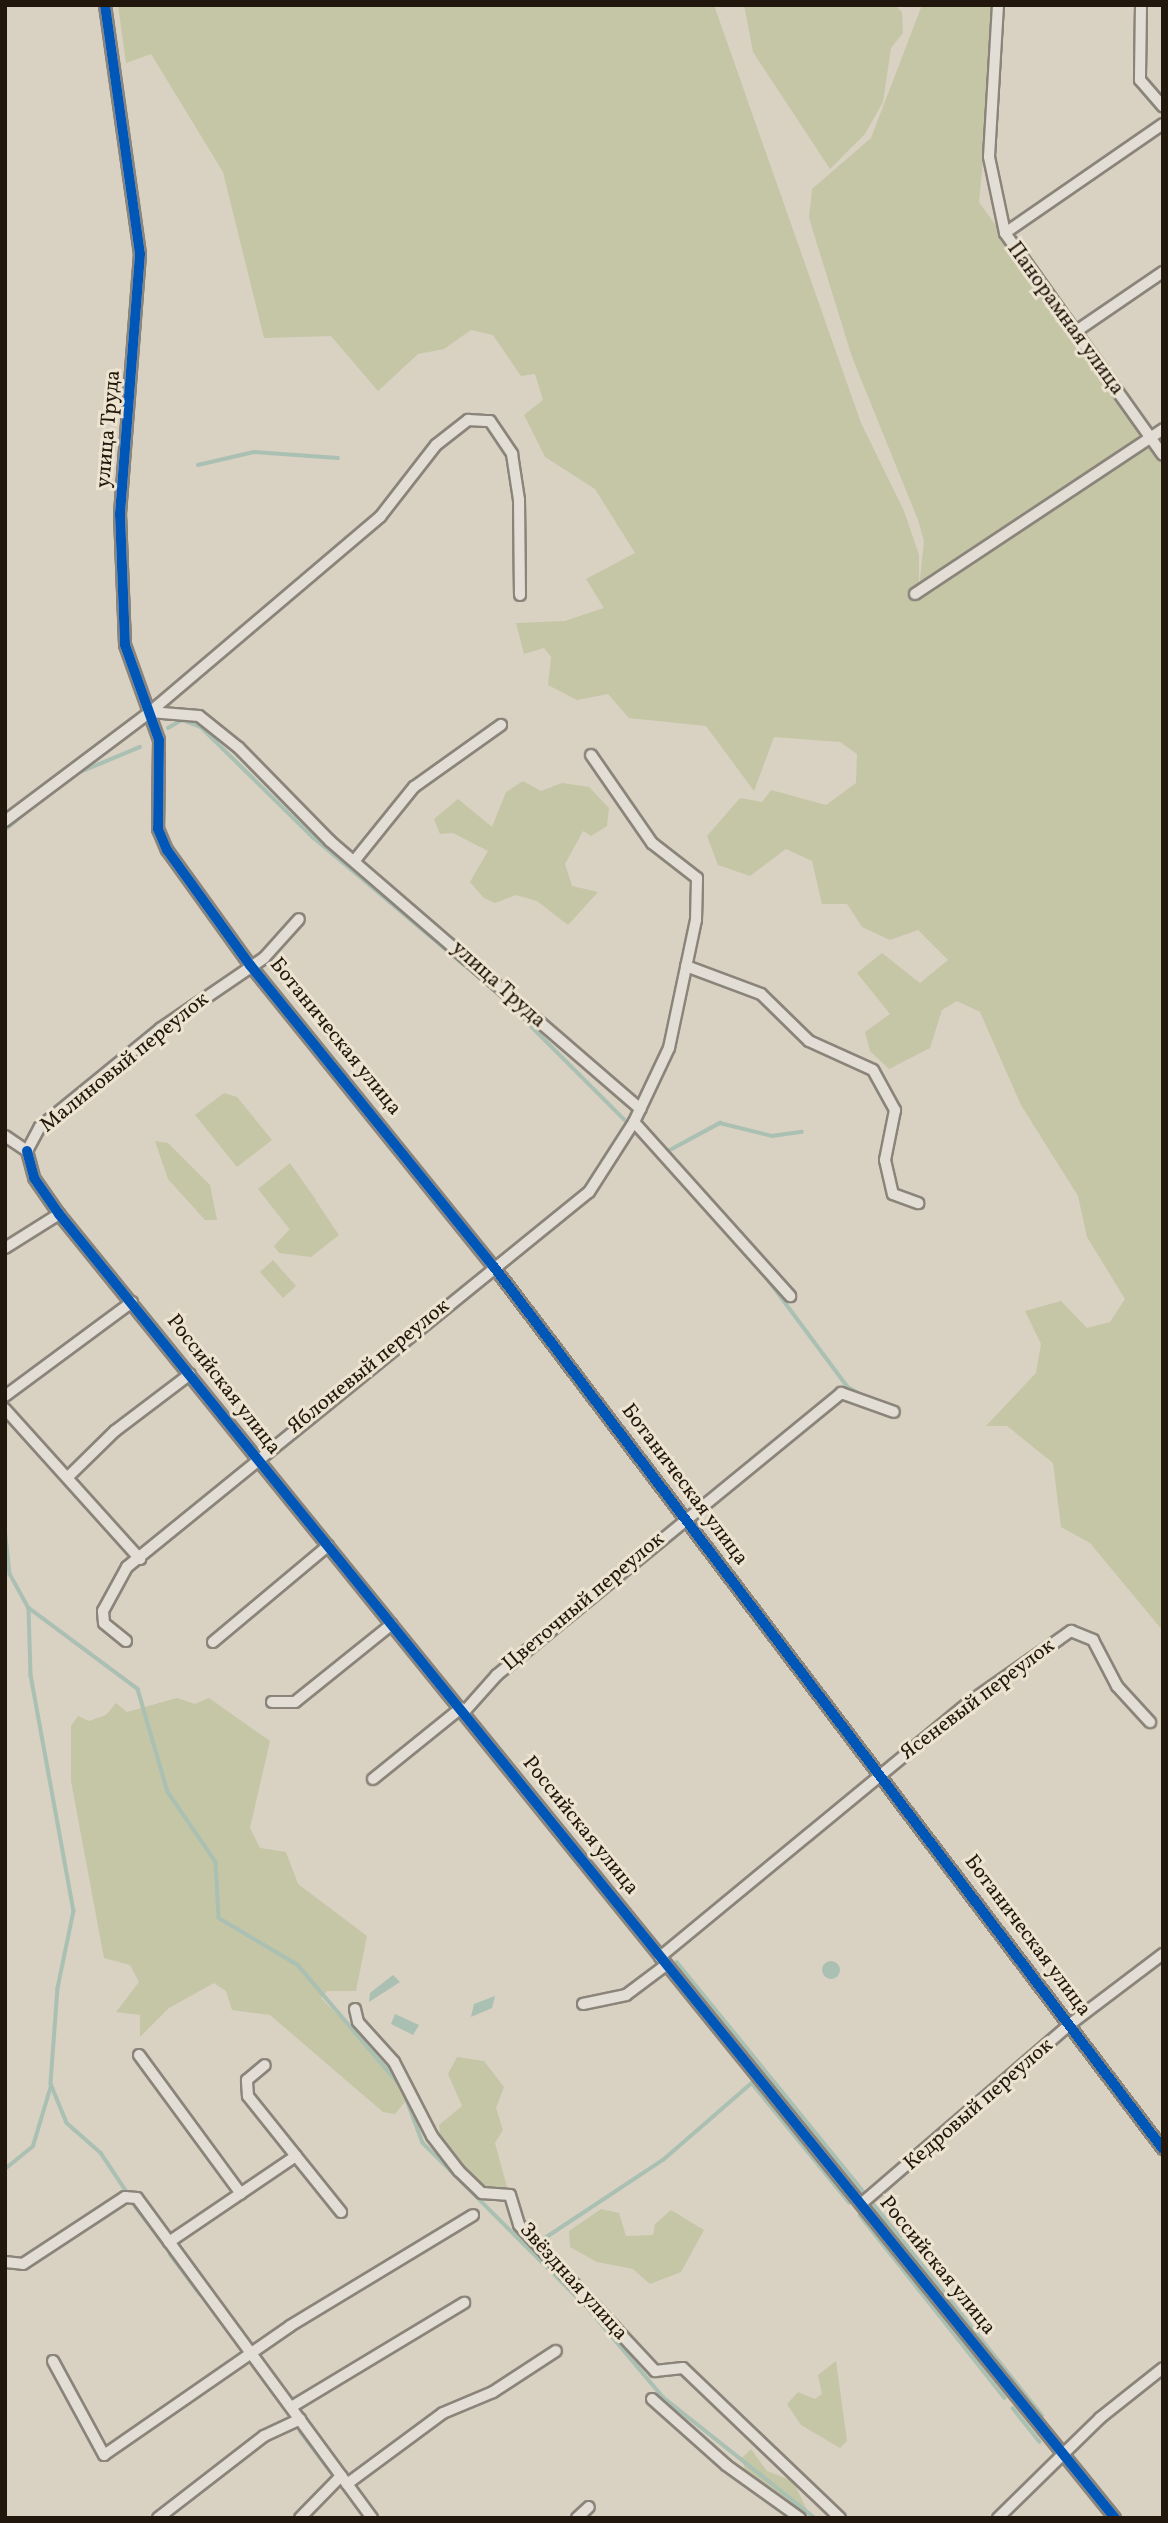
<!DOCTYPE html>
<meta charset="utf-8">
<style>
body{margin:0}
#map{position:relative;width:1168px;height:2523px;overflow:hidden;background:#d9d1c2;font-family:Vollkorn,serif}
div>[style]{position:absolute}
[style*='--x']{left:calc(var(--x)*1px);top:calc(var(--y)*1px);width:calc(var(--w)*1px);rotate:calc(var(--a)*1deg)}
.green>*{inset:0;background:#c4c6a6}
.water>*{inset:0;background:#aac0b3}
.round{border-radius:50%}
.stream>*{height:3.5px;margin:-1.75px;padding:0 1.75px;transform-origin:1.75px;border-radius:1.75px;background:#aac0b3}
.roads{filter:drop-shadow(2px 0 #8a847a) drop-shadow(-2px 0 #8a847a) drop-shadow(0 2px #8a847a) drop-shadow(0 -2px #8a847a)}
.minor>*{height:10px;margin:-5px;padding:0 5px;transform-origin:5px;border-radius:5px;background:#e2ded6}
.cycleway>*{height:10px;margin:-5px;padding:0 5px;transform-origin:5px;border-radius:5px;background:#0057b8}
span{translate:-50% -50%;white-space:nowrap;text-align:center;line-height:1.15;-webkit-text-stroke:6px #ede3d1;paint-order:stroke}
.street-label{font-size:21px;color:#22170c}
.frame{position:absolute;inset:0;border:7px solid #22170c;pointer-events:none}
</style>
<div id="map">
<div class="green">
<i style="clip-path:polygon(118px 5px,714px 5px,861px 423px,904px 511px,919px 555px,919px 588px,924px 541px,918px 520px,852px 357px,809px 218px,812px 189px,871px 138px,922px 5px,998px 5px,979px 202px,1146px 437px,922px 590px,931px 593px,1150px 442px,1163px 460px,1163px 1631px,1090px 1543px,1061px 1527px,1053px 1463px,1007px 1426px,986px 1426px,1036px 1373px,1041px 1344px,1025px 1311px,1061px 1301px,1087px 1328px,1110px 1322px,1125px 1299px,1087px 1237px,1078px 1196px,1021px 1105px,980px 1012px,957px 1001px,942px 1010px,930px 1048px,889px 1069px,870px 1051px,865px 1032px,890px 1014px,857px 973px,882px 953px,920px 983px,948px 960px,918px 930px,890px 940px,862px 927px,847px 904px,822px 904px,812px 861px,786px 849px,750px 876px,718px 865px,707px 836px,740px 798px,762px 802px,771px 790px,826px 805px,856px 783px,857px 754px,840px 742px,774px 737px,754px 791px,706px 726px,629px 718px,608px 694px,577px 700px,548px 685px,551px 657px,544px 648px,524px 654px,516px 623px,565px 621px,604px 608px,586px 579px,635px 553px,595px 489px,545px 457px,524px 415px,543px 400px,535px 374px,521px 376px,493px 335px,471px 330px,444px 349px,418px 354px,378px 391px,331px 336px,264px 338px,223px 172px,151px 54px,126px 63px)"></i>
<i style="clip-path:polygon(744px 5px,895px 5px,902px 12px,903px 33px,891px 48px,883px 102px,865px 134px,830px 169px,753px 52px)"></i>
<i style="clip-path:polygon(523px 781px,541px 791px,562px 783px,589px 787px,609px 808px,607px 826px,591px 836px,583px 831px,565px 864px,572px 886px,598px 892px,568px 925px,537px 901px,516px 895px,495px 903px,484px 898px,470px 882px,488px 851px,453px 833px,440px 834px,434px 819px,458px 799px,492px 827px,506px 792px)"></i>
<i style="clip-path:polygon(224px 1093px,237px 1097px,272px 1140px,237px 1167px,195px 1115px)"></i>
<i style="clip-path:polygon(155px 1141px,168px 1143px,210px 1185px,217px 1220px,205px 1220px,168px 1179px)"></i>
<i style="clip-path:polygon(290px 1163px,316px 1200px,291px 1231px,258px 1189px)"></i>
<i style="clip-path:polygon(316px 1201px,339px 1235px,311px 1257px,279px 1253px,274px 1246px)"></i>
<i style="clip-path:polygon(273px 1260px,296px 1286px,283px 1298px,260px 1272px)"></i>
<i style="clip-path:polygon(177px 1698px,195px 1704px,209px 1698px,270px 1741px,250px 1828px,260px 1848px,286px 1852px,298px 1884px,367px 1936px,356px 1991px,327px 1991px,321px 1998px,405px 2084px,409px 2097px,395px 2114px,383px 2112px,270px 2015px,232px 2010px,226px 1991px,214px 1983px,169px 2008px,140px 2037px,140px 2015px,116px 2012px,139px 1982px,130px 1965px,104px 1958px,71px 1781px,71px 1726px,78px 1716px,89px 1721px,106px 1715px,116px 1703px,127px 1712px)"></i>
<i style="clip-path:polygon(457px 2057px,484px 2061px,504px 2087px,496px 2108px,503px 2130px,495px 2143px,507px 2187px,499px 2198px,458px 2163px,440px 2134px,439px 2125px,462px 2106px,448px 2074px)"></i>
<i style="clip-path:polygon(601px 2209px,619px 2213px,626px 2236px,653px 2235px,655px 2224px,671px 2210px,704px 2230px,681px 2272px,650px 2284px,633px 2269px,597px 2262px,570px 2247px,569px 2231px)"></i>
<i style="clip-path:polygon(836px 2361px,847px 2441px,840px 2448px,801px 2425px,787px 2404px,798px 2392px,815px 2399px,822px 2394px,818px 2375px)"></i>
<i style="clip-path:polygon(751px 2449px,767px 2471px,793px 2481px,808px 2512px,799px 2513px,745px 2470px,742px 2458px)"></i>
</div>
<div class="water">
<i class="round" style="left:822px;top:1961px;width:18px;height:18px"></i>
<i style="clip-path:polygon(393px 1975px,400px 1982px,369px 2002px,370px 1993px)"></i>
<i style="clip-path:polygon(495px 1996px,492px 2008px,471px 2017px,474px 2004px)"></i>
<i style="clip-path:polygon(395px 2014px,419px 2025px,413px 2035px,391px 2024px)"></i>
</div>
<div class="stream">
<i style="--x:198;--y:465;--w:57;--a:-13.1"></i>
<i style="--x:254;--y:452;--w:84;--a:4.1"></i>
<i style="--x:168;--y:728;--w:16;--a:-30"></i>
<i style="--x:182;--y:720;--w:20;--a:20"></i>
<i style="--x:201;--y:727;--w:157;--a:44.5"></i>
<i style="--x:313;--y:837;--w:202;--a:40.2"></i>
<i style="--x:78;--y:773;--w:67;--a:-22.8"></i>
<i style="--x:5;--y:830;--w:39;--a:-40"></i>
<i style="--x:502;--y:997;--w:180;--a:45"></i>
<i style="--x:636;--y:1133;--w:21;--a:45"></i>
<i style="--x:670;--y:1150;--w:57;--a:-28.4"></i>
<i style="--x:720;--y:1123;--w:54;--a:14"></i>
<i style="--x:772;--y:1136;--w:30;--a:-8"></i>
<i style="--x:764;--y:1274;--w:141;--a:53.4"></i>
<i style="--x:848;--y:1387;--w:22;--a:30"></i>
<i style="--x:5;--y:1528;--w:46;--a:83.8"></i>
<i style="--x:10;--y:1574;--w:39;--a:61"></i>
<i style="--x:29;--y:1608;--w:136;--a:36.6"></i>
<i style="--x:138;--y:1689;--w:107;--a:73.8"></i>
<i style="--x:168;--y:1792;--w:85;--a:55.6"></i>
<i style="--x:216;--y:1862;--w:56;--a:86.9"></i>
<i style="--x:219;--y:1918;--w:92;--a:30.7"></i>
<i style="--x:298;--y:1965;--w:157;--a:49.6"></i>
<i style="--x:29;--y:1608;--w:67;--a:88.3"></i>
<i style="--x:31;--y:1675;--w:240;--a:79.7"></i>
<i style="--x:74;--y:1911;--w:79;--a:101.7"></i>
<i style="--x:58;--y:1988;--w:96;--a:94.2"></i>
<i style="--x:51;--y:2084;--w:42;--a:67.7"></i>
<i style="--x:67;--y:2123;--w:45;--a:41.4"></i>
<i style="--x:101;--y:2153;--w:47;--a:56.3"></i>
<i style="--x:677;--y:1962;--w:296;--a:50.9"></i>
<i style="--x:404;--y:2092;--w:54;--a:69.6"></i>
<i style="--x:423;--y:2143;--w:235;--a:45"></i>
<i style="--x:589;--y:2309;--w:115;--a:49.9"></i>
<i style="--x:663;--y:2397;--w:194;--a:38.5"></i>
<i style="--x:5;--y:2169;--w:36;--a:-39"></i>
<i style="--x:33;--y:2146;--w:63;--a:-73.3"></i>
<i style="--x:132;--y:2202;--w:56;--a:52.9"></i>
<i style="--x:872;--y:2202;--w:273;--a:51.4"></i>
<i style="--x:860;--y:2215;--w:233;--a:51.6"></i>
<i style="--x:542;--y:2240;--w:145;--a:-33.5"></i>
<i style="--x:663;--y:2160;--w:118;--a:-40.9"></i>
<i style="--x:752;--y:2083;--w:154;--a:50.8"></i>
<i style="--x:170;--y:2254;--w:50;--a:53.1"></i>
<i style="--x:206;--y:2301;--w:11;--a:52"></i>
<i style="--x:1013;--y:2408;--w:43;--a:51.5"></i>
<i style="--x:300;--y:2431;--w:51;--a:52.9"></i>
</div>
<div class="roads">
<div class="minor">
<i style="--x:105;--y:5;--w:251;--a:82"></i>
<i style="--x:140;--y:254;--w:261;--a:94.4"></i>
<i style="--x:120;--y:514;--w:131;--a:87.8"></i>
<i style="--x:125;--y:645;--w:101;--a:70.3"></i>
<i style="--x:159;--y:740;--w:89;--a:90.6"></i>
<i style="--x:158;--y:829;--w:23;--a:67"></i>
<i style="--x:167;--y:850;--w:142;--a:54.2"></i>
<i style="--x:250;--y:965;--w:388;--a:51.1"></i>
<i style="--x:494;--y:1267;--w:1107;--a:52.82"></i>
<i style="--x:998;--y:5;--w:152;--a:93.4"></i>
<i style="--x:989;--y:157;--w:78;--a:78.1"></i>
<i style="--x:1005;--y:233;--w:272;--a:54.6"></i>
<i style="--x:1141;--y:5;--w:75;--a:90.8"></i>
<i style="--x:1140;--y:80;--w:35;--a:49"></i>
<i style="--x:1005;--y:233;--w:192;--a:-34.6"></i>
<i style="--x:1075;--y:332;--w:107;--a:-34.3"></i>
<i style="--x:915;--y:594;--w:298;--a:-33.6"></i>
<i style="--x:150;--y:712;--w:49;--a:4.7"></i>
<i style="--x:199;--y:716;--w:51;--a:38.7"></i>
<i style="--x:239;--y:748;--w:130;--a:45.6"></i>
<i style="--x:330;--y:841;--w:410;--a:40.8"></i>
<i style="--x:5;--y:821;--w:181;--a:-36.9"></i>
<i style="--x:150;--y:712;--w:302;--a:-40.3"></i>
<i style="--x:380;--y:517;--w:91;--a:-52.1"></i>
<i style="--x:436;--y:445;--w:41;--a:-38"></i>
<i style="--x:468;--y:420;--w:22;--a:3"></i>
<i style="--x:490;--y:421;--w:40;--a:56"></i>
<i style="--x:512;--y:454;--w:47;--a:81.3"></i>
<i style="--x:519;--y:500;--w:95;--a:89.4"></i>
<i style="--x:355;--y:860;--w:94;--a:-51.1"></i>
<i style="--x:414;--y:787;--w:107;--a:-35.5"></i>
<i style="--x:686;--y:966;--w:80;--a:20.5"></i>
<i style="--x:761;--y:994;--w:67;--a:44.4"></i>
<i style="--x:809;--y:1041;--w:70;--a:24.4"></i>
<i style="--x:873;--y:1070;--w:46;--a:61.2"></i>
<i style="--x:895;--y:1110;--w:51;--a:101.3"></i>
<i style="--x:885;--y:1160;--w:35;--a:77"></i>
<i style="--x:893;--y:1194;--w:27;--a:20"></i>
<i style="--x:634;--y:1122;--w:234;--a:48.1"></i>
<i style="--x:5;--y:1136;--w:27;--a:34"></i>
<i style="--x:27;--y:1151;--w:28;--a:75"></i>
<i style="--x:34;--y:1178;--w:44;--a:55.2"></i>
<i style="--x:59;--y:1214;--w:1678;--a:51"></i>
<i style="--x:27;--y:1151;--w:27;--a:-62"></i>
<i style="--x:40;--y:1127;--w:155;--a:-39.2"></i>
<i style="--x:160;--y:1029;--w:126;--a:-34.3"></i>
<i style="--x:264;--y:958;--w:52;--a:-48.1"></i>
<i style="--x:5;--y:1248;--w:64;--a:-32.2"></i>
<i style="--x:5;--y:1396;--w:158;--a:-36.5"></i>
<i style="--x:5;--y:1409;--w:202;--a:48"></i>
<i style="--x:70;--y:1475;--w:63;--a:-44.4"></i>
<i style="--x:115;--y:1431;--w:94;--a:-37.2"></i>
<i style="--x:126;--y:1641;--w:28;--a:-141"></i>
<i style="--x:104;--y:1623;--w:12;--a:-95"></i>
<i style="--x:103;--y:1611;--w:50;--a:-61.4"></i>
<i style="--x:127;--y:1567;--w:595;--a:-39.07"></i>
<i style="--x:589;--y:1192;--w:83;--a:-57.3"></i>
<i style="--x:634;--y:1122;--w:82;--a:-64.7"></i>
<i style="--x:669;--y:1048;--w:131;--a:-78.1"></i>
<i style="--x:696;--y:920;--w:42;--a:-88.6"></i>
<i style="--x:697;--y:878;--w:57;--a:-142.1"></i>
<i style="--x:652;--y:843;--w:107;--a:-124.7"></i>
<i style="--x:213;--y:1642;--w:150;--a:-39.9"></i>
<i style="--x:272;--y:1702;--w:23;--a:0"></i>
<i style="--x:295;--y:1702;--w:124;--a:-38.8"></i>
<i style="--x:464;--y:1712;--w:50;--a:-48.3"></i>
<i style="--x:497;--y:1675;--w:445;--a:-39.3"></i>
<i style="--x:841;--y:1393;--w:56;--a:19.7"></i>
<i style="--x:373;--y:1779;--w:113;--a:-38.9"></i>
<i style="--x:660;--y:1957;--w:399;--a:-39.5"></i>
<i style="--x:968;--y:1703;--w:126;--a:-35"></i>
<i style="--x:1071;--y:1631;--w:24;--a:22"></i>
<i style="--x:1093;--y:1640;--w:52;--a:62.4"></i>
<i style="--x:1117;--y:1686;--w:49;--a:47.5"></i>
<i style="--x:583;--y:2004;--w:44;--a:-11.8"></i>
<i style="--x:626;--y:1995;--w:50;--a:-36.9"></i>
<i style="--x:355;--y:2009;--w:13;--a:77"></i>
<i style="--x:358;--y:2022;--w:54;--a:48"></i>
<i style="--x:394;--y:2062;--w:83;--a:62.8"></i>
<i style="--x:432;--y:2136;--w:44;--a:52.4"></i>
<i style="--x:459;--y:2171;--w:32;--a:44"></i>
<i style="--x:482;--y:2193;--w:28;--a:4"></i>
<i style="--x:510;--y:2195;--w:31;--a:73"></i>
<i style="--x:519;--y:2225;--w:200;--a:47"></i>
<i style="--x:655;--y:2371;--w:28;--a:-6"></i>
<i style="--x:683;--y:2368;--w:217;--a:43.7"></i>
<i style="--x:139;--y:2055;--w:172;--a:53.7"></i>
<i style="--x:296;--y:2156;--w:72;--a:51.2"></i>
<i style="--x:861;--y:2204;--w:274;--a:-40.7"></i>
<i style="--x:1069;--y:2025;--w:118;--a:-37.1"></i>
<i style="--x:169;--y:2242;--w:153;--a:-34.1"></i>
<i style="--x:296;--y:2156;--w:77;--a:-128.7"></i>
<i style="--x:248;--y:2096;--w:16;--a:-94"></i>
<i style="--x:247;--y:2080;--w:23;--a:-40"></i>
<i style="--x:5;--y:2262;--w:18;--a:6"></i>
<i style="--x:23;--y:2264;--w:122;--a:-33.3"></i>
<i style="--x:125;--y:2197;--w:12;--a:5"></i>
<i style="--x:137;--y:2198;--w:397;--a:53.7"></i>
<i style="--x:53;--y:2361;--w:107;--a:61.5"></i>
<i style="--x:104;--y:2455;--w:226;--a:-34.7"></i>
<i style="--x:290;--y:2326;--w:214;--a:-31.2"></i>
<i style="--x:652;--y:2399;--w:99;--a:41.7"></i>
<i style="--x:726;--y:2465;--w:91;--a:35.6"></i>
<i style="--x:293;--y:2406;--w:200;--a:-31.1"></i>
<i style="--x:347;--y:2484;--w:119;--a:-36.5"></i>
<i style="--x:443;--y:2413;--w:54;--a:-22.8"></i>
<i style="--x:493;--y:2392;--w:75;--a:-33.1"></i>
<i style="--x:158;--y:2518;--w:134;--a:-37.7"></i>
<i style="--x:264;--y:2436;--w:40;--a:-25"></i>
<i style="--x:300;--y:2518;--w:59;--a:-45.7"></i>
<i style="--x:577;--y:2518;--w:16;--a:-43"></i>
<i style="--x:998;--y:2518;--w:143;--a:-44.4"></i>
<i style="--x:1100;--y:2418;--w:80;--a:-38.4"></i>
</div>
</div>
<div class="cycleway">
<i style="--x:105;--y:5;--w:251;--a:82"></i>
<i style="--x:140;--y:254;--w:261;--a:94.4"></i>
<i style="--x:120;--y:514;--w:131;--a:87.8"></i>
<i style="--x:125;--y:645;--w:101;--a:70.3"></i>
<i style="--x:159;--y:740;--w:89;--a:90.6"></i>
<i style="--x:158;--y:829;--w:23;--a:67"></i>
<i style="--x:167;--y:850;--w:142;--a:54.2"></i>
<i style="--x:250;--y:965;--w:388;--a:51.1"></i>
<i style="--x:494;--y:1267;--w:1107;--a:52.82"></i>
<i style="--x:27;--y:1151;--w:28;--a:75"></i>
<i style="--x:34;--y:1178;--w:44;--a:55.2"></i>
<i style="--x:59;--y:1214;--w:1678;--a:51"></i>
</div>
<div class="street-label">
<span style="left:1065px;top:319px;rotate:54deg">Панорамная улица</span>
<span style="left:109px;top:429px;rotate:-85deg">улица Труда</span>
<span style="left:498px;top:985px;rotate:42deg">улица Труда</span>
<span style="left:335px;top:1037px;rotate:51deg">Ботаническая улица</span>
<span style="left:125px;top:1063px;rotate:-39deg">Малиновый переулок</span>
<span style="left:369px;top:1367px;rotate:-39deg">Яблоневый переулок</span>
<span style="left:223px;top:1385px;rotate:52deg">Российская улица</span>
<span style="left:684px;top:1485px;rotate:53deg">Ботаническая улица</span>
<span style="left:584px;top:1602px;rotate:-40deg">Цветочный переулок</span>
<span style="left:978px;top:1700px;rotate:-37deg">Ясеневый переулок</span>
<span style="left:580px;top:1826px;rotate:51deg">Российская улица</span>
<span style="left:1027px;top:1936px;rotate:53deg">Ботаническая улица</span>
<span style="left:979px;top:2105px;rotate:-41deg">Кедровый переулок</span>
<span style="left:937px;top:2266px;rotate:51deg">Российская улица</span>
<span style="left:573px;top:2282px;rotate:48deg">Звёздная улица</span>
</div>
<div class="frame"></div>
</div>
